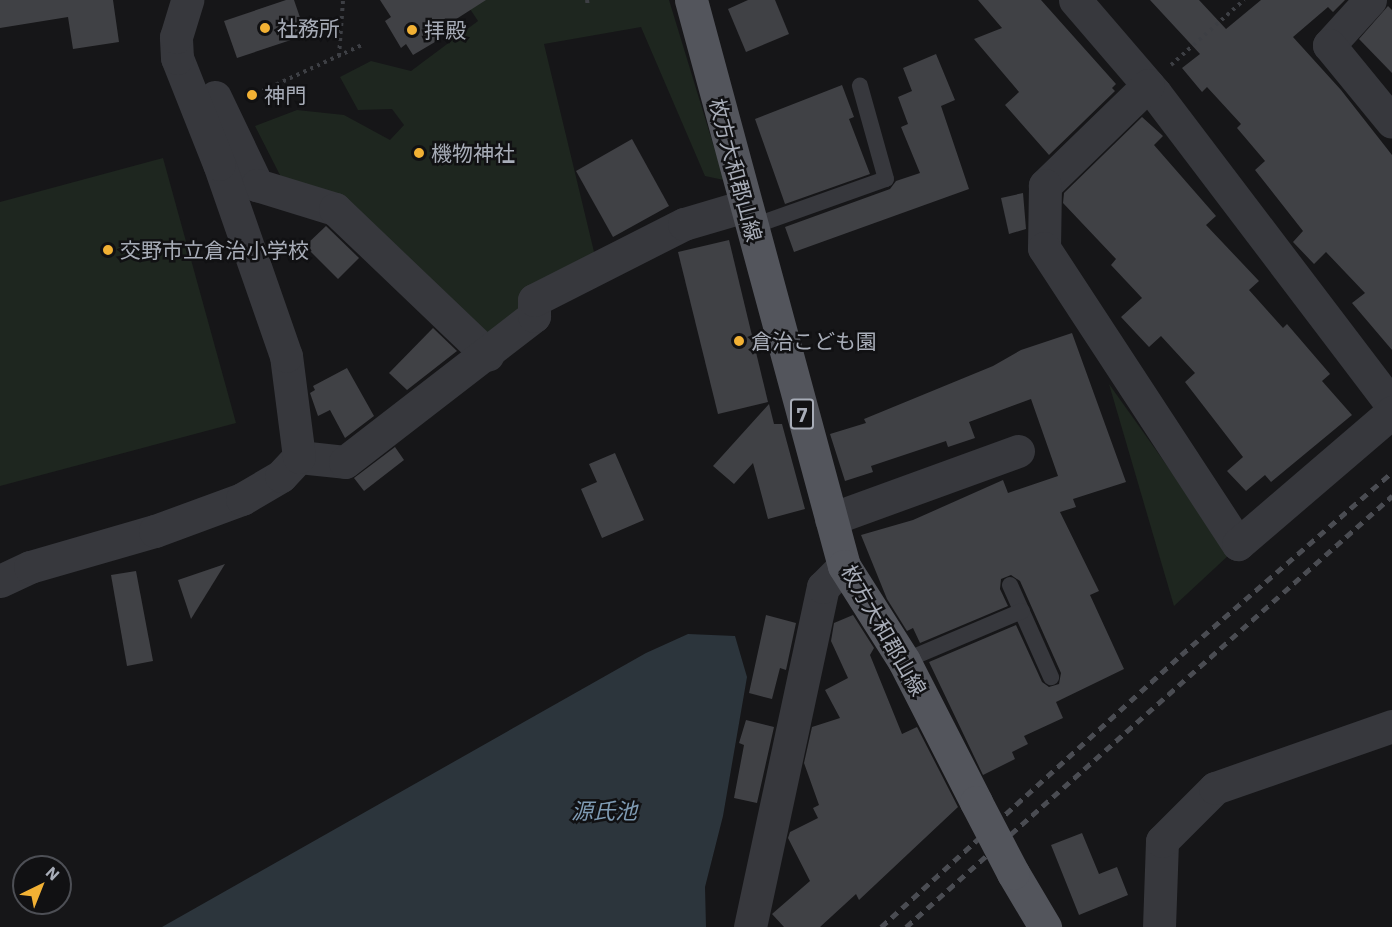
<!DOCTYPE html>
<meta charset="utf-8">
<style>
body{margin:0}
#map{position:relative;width:1392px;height:927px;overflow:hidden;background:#161618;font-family:"IBM Plex Sans","Noto Sans JP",sans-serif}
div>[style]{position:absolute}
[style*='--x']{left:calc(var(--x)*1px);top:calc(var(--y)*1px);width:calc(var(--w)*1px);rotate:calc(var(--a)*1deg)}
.green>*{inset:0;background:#1e261f}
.water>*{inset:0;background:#2c353c}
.building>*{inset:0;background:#404145}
.path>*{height:4px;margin-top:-2px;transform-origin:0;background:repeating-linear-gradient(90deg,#3d3f44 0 3px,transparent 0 7.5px)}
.lane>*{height:16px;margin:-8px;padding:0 8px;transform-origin:8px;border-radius:8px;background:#37383d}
.street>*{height:33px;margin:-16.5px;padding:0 16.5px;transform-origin:16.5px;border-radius:16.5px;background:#37383d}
.primary>*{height:33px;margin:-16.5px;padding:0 16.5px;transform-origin:16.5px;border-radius:16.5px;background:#53555c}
.rail>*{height:4.5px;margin-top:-2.25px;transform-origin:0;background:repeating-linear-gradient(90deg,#4a4c52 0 8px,transparent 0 14px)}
.primary-bridge>*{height:33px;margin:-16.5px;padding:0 16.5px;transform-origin:16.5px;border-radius:16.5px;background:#53555c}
.dots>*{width:16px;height:16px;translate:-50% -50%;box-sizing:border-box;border:3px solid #111113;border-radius:50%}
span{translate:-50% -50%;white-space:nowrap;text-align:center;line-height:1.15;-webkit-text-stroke:5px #111113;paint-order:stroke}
.shield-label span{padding:2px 4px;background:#111113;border:2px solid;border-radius:4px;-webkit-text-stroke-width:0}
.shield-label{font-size:20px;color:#a8adb8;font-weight:700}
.poi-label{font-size:21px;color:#a8adb8}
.left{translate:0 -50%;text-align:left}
.street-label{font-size:21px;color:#a8adb8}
.water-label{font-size:22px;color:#7f9bb3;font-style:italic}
.north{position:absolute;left:12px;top:855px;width:60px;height:60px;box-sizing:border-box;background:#111113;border:2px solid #4d4f55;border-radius:50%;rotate:43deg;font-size:16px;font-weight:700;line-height:24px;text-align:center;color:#a8adb8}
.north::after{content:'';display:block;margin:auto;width:21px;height:27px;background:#f2b134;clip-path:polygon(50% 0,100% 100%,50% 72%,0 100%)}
</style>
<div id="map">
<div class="green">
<i style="clip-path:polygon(464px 0,669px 0,724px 180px,705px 176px,641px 27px,544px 44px,595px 256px,488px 338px,282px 179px,255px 126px,297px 110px,344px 115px,390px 140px,404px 125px,392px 109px,358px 110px,340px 77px,371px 61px,411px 71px,478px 21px)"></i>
<i style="clip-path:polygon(163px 158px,236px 423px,0 486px,0 202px)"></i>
<i style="clip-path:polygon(1109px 384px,1230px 554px,1174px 606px)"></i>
</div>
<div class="water">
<i style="clip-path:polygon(688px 634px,735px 636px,747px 677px,723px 816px,705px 887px,706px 927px,162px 927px,646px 653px)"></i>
</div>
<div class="building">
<i style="clip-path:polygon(0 0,113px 0,119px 42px,73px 49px,68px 17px,0 28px)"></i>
<i style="clip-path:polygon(286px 0,294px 0,306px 35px,237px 58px,224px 21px)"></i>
<i style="clip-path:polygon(380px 0,486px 0,436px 32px,440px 39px,413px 55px,406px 44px,401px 48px,385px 21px,391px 17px)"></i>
<i style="clip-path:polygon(748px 0,775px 0,789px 34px,746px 52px,728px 9px)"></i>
<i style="clip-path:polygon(978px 0,1041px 0,1116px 84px,1112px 88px,1115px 91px,1049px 155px,1005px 105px,1019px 92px,974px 39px,1002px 28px)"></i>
<i style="clip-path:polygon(1150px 0,1199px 0,1226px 29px,1261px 0,1345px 0,1333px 12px,1328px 7px,1293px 37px,1341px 90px,1392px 155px,1392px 350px,1352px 303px,1365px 293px,1326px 252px,1314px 264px,1293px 242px,1303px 231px,1255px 170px,1265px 161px,1237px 128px,1241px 124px,1207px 87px,1202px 92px,1182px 68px,1200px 54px)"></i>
<i style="clip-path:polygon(1388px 6px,1392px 10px,1392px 73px,1359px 39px)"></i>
<i style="clip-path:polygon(936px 54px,955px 100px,941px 106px,969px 189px,794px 252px,785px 227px,890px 189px,896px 181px,920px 173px,901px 127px,908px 124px,898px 97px,912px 91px,903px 68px)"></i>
<i style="clip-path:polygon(842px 85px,854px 117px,849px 119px,870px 174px,785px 204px,755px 119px)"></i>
<i style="clip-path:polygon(1142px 117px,1163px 136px,1154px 145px,1216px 216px,1206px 225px,1259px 281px,1249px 290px,1283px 328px,1287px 324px,1330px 374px,1322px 381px,1352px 415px,1271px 482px,1265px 475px,1246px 491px,1227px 471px,1243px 457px,1185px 382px,1195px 373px,1161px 336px,1149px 347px,1121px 317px,1142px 298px,1111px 265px,1116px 259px,1063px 203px,1064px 193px)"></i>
<i style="clip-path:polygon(632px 139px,669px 206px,613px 237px,576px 171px)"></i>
<i style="clip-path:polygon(1023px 193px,1026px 229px,1009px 234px,1001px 198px)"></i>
<i style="clip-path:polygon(326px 226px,359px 258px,338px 279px,305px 246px)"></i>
<i style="clip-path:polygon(729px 240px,768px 402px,718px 414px,678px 252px)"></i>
<i style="clip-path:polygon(433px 328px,457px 351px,407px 390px,389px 373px)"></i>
<i style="clip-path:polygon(1072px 333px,1126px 482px,1073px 499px,1076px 507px,1060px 512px,1099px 591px,1090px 595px,1124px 669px,1056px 702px,1063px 718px,1024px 736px,1028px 744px,1012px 752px,1015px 759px,983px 775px,929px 662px,1016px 625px,1042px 682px,1049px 687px,1059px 684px,1061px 673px,1020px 581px,1011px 575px,1001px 579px,1000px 589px,1008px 606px,920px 643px,913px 628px,907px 631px,887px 599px,861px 535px,913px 520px,1003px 480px,1008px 493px,1058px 476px,1031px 399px,969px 422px,975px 438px,948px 447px,946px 441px,871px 466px,873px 472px,845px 481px,830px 434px,866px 423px,864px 419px,993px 366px,1021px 350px)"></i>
<i style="clip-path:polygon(347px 368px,374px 416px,345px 438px,330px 410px,318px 416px,310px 393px,315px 390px,313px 386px)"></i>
<i style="clip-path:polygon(769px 404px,774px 424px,782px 424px,805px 509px,768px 519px,753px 463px,734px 484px,713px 466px)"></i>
<i style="clip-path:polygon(395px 447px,404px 460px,364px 491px,354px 478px)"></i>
<i style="clip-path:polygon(615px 453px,644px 520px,602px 538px,581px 489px,597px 482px,589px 464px)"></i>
<i style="clip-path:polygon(225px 564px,191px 619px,178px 580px)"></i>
<i style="clip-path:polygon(136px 571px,153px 661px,127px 666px,111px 575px)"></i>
<i style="clip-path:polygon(766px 615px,796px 623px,786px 670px,780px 668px,772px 699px,749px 693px)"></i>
<i style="clip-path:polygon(853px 615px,874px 648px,870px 655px,902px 734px,917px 727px,958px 807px,859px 900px,856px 894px,820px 927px,784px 927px,772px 914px,810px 881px,788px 838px,790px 832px,818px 818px,813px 808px,819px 805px,804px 763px,812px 727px,840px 718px,825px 690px,848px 678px,831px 641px,834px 623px)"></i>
<i style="clip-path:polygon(746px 720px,774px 727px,757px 803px,734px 798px,744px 745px,739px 743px)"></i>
<i style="clip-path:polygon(1082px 833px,1099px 874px,1117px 867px,1128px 895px,1079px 915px,1051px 845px)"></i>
</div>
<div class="path">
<i style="--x:587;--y:0;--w:6;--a:81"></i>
<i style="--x:339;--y:56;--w:56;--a:-85.9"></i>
<i style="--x:1171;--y:65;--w:98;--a:-41.7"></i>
<i style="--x:249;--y:97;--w:124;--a:-24.7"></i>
</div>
<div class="lane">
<i style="--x:751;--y:227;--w:143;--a:-19.6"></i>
<i style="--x:886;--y:179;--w:97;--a:-105.6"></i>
<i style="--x:1010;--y:585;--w:101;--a:66"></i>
<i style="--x:904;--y:661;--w:128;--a:-23"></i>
</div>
<div class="street">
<i style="--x:1075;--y:0;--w:123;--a:49.3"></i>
<i style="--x:1155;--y:93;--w:392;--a:52.8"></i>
<i style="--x:1370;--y:0;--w:61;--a:132.3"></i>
<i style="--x:1329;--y:45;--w:99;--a:50.7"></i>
<i style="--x:1148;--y:85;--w:144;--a:135.8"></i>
<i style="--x:1045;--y:185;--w:63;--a:90.9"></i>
<i style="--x:1044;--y:248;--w:354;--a:56.8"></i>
<i style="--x:1238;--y:544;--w:203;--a:-40.6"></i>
<i style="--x:215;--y:97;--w:98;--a:64.5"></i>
<i style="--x:257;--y:185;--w:82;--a:17.1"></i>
<i style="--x:335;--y:209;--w:211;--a:43.7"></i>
<i style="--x:299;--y:457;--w:46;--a:6.2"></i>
<i style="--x:345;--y:462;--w:239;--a:-37.7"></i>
<i style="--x:534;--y:316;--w:16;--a:-90"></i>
<i style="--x:534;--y:300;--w:168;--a:-26.9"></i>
<i style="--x:684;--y:224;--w:64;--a:-16.4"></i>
<i style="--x:831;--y:519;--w:199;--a:-20"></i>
<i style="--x:0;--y:581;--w:33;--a:-25"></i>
<i style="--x:30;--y:567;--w:130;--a:-16.1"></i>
<i style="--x:155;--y:531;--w:93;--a:-20.2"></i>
<i style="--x:242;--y:499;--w:45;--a:-30.5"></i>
<i style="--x:281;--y:476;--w:26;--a:-47"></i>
<i style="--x:299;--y:457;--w:102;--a:-97.3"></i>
<i style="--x:286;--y:356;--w:203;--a:-109.2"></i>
<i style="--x:219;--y:164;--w:114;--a:-111.6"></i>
<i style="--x:177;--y:58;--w:21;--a:-93"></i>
<i style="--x:176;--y:37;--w:39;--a:-73"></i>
<i style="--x:750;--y:927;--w:348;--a:-77.9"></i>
<i style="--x:823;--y:587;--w:30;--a:-45"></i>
<i style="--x:1159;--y:927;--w:86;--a:-88"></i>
<i style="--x:1162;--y:841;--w:75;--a:-45"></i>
<i style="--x:1215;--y:788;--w:188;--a:-19.3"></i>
</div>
<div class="primary">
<i style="--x:691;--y:0;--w:586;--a:74.87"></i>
<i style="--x:844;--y:566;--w:112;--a:57.7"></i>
<i style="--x:904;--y:661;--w:158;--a:62.9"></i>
<i style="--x:1013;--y:873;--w:63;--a:59.3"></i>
</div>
<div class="rail">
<i style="--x:881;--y:927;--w:405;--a:-42.2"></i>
<i style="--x:1181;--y:655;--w:279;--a:-40.9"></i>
<i style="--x:906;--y:927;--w:650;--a:-41.57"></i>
</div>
<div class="primary-bridge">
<i style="--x:976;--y:802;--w:80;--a:62.5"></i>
</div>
<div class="dots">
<i style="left:265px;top:28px;background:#f2b134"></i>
<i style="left:412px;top:30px;background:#f2b134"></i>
<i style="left:252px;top:95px;background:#f2b134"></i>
<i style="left:419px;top:153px;background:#f2b134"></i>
<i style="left:108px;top:250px;background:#f2b134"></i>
<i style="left:739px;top:341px;background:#f2b134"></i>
</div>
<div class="shield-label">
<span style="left:802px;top:414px">7</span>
</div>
<div class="poi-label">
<span class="left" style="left:277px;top:28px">社務所</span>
<span class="left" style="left:424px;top:30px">拝殿</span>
<span class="left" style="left:264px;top:95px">神門</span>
<span class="left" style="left:431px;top:153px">機物神社</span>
<span class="left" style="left:120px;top:250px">交野市立倉治小学校</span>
<span class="left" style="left:751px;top:341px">倉治こども園</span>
</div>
<div class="street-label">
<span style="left:736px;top:170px;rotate:75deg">枚方大和郡山線</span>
<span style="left:884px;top:630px;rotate:60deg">枚方大和郡山線</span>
</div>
<div class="water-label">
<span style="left:604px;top:811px">源氏池</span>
</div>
<div class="north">N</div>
</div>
